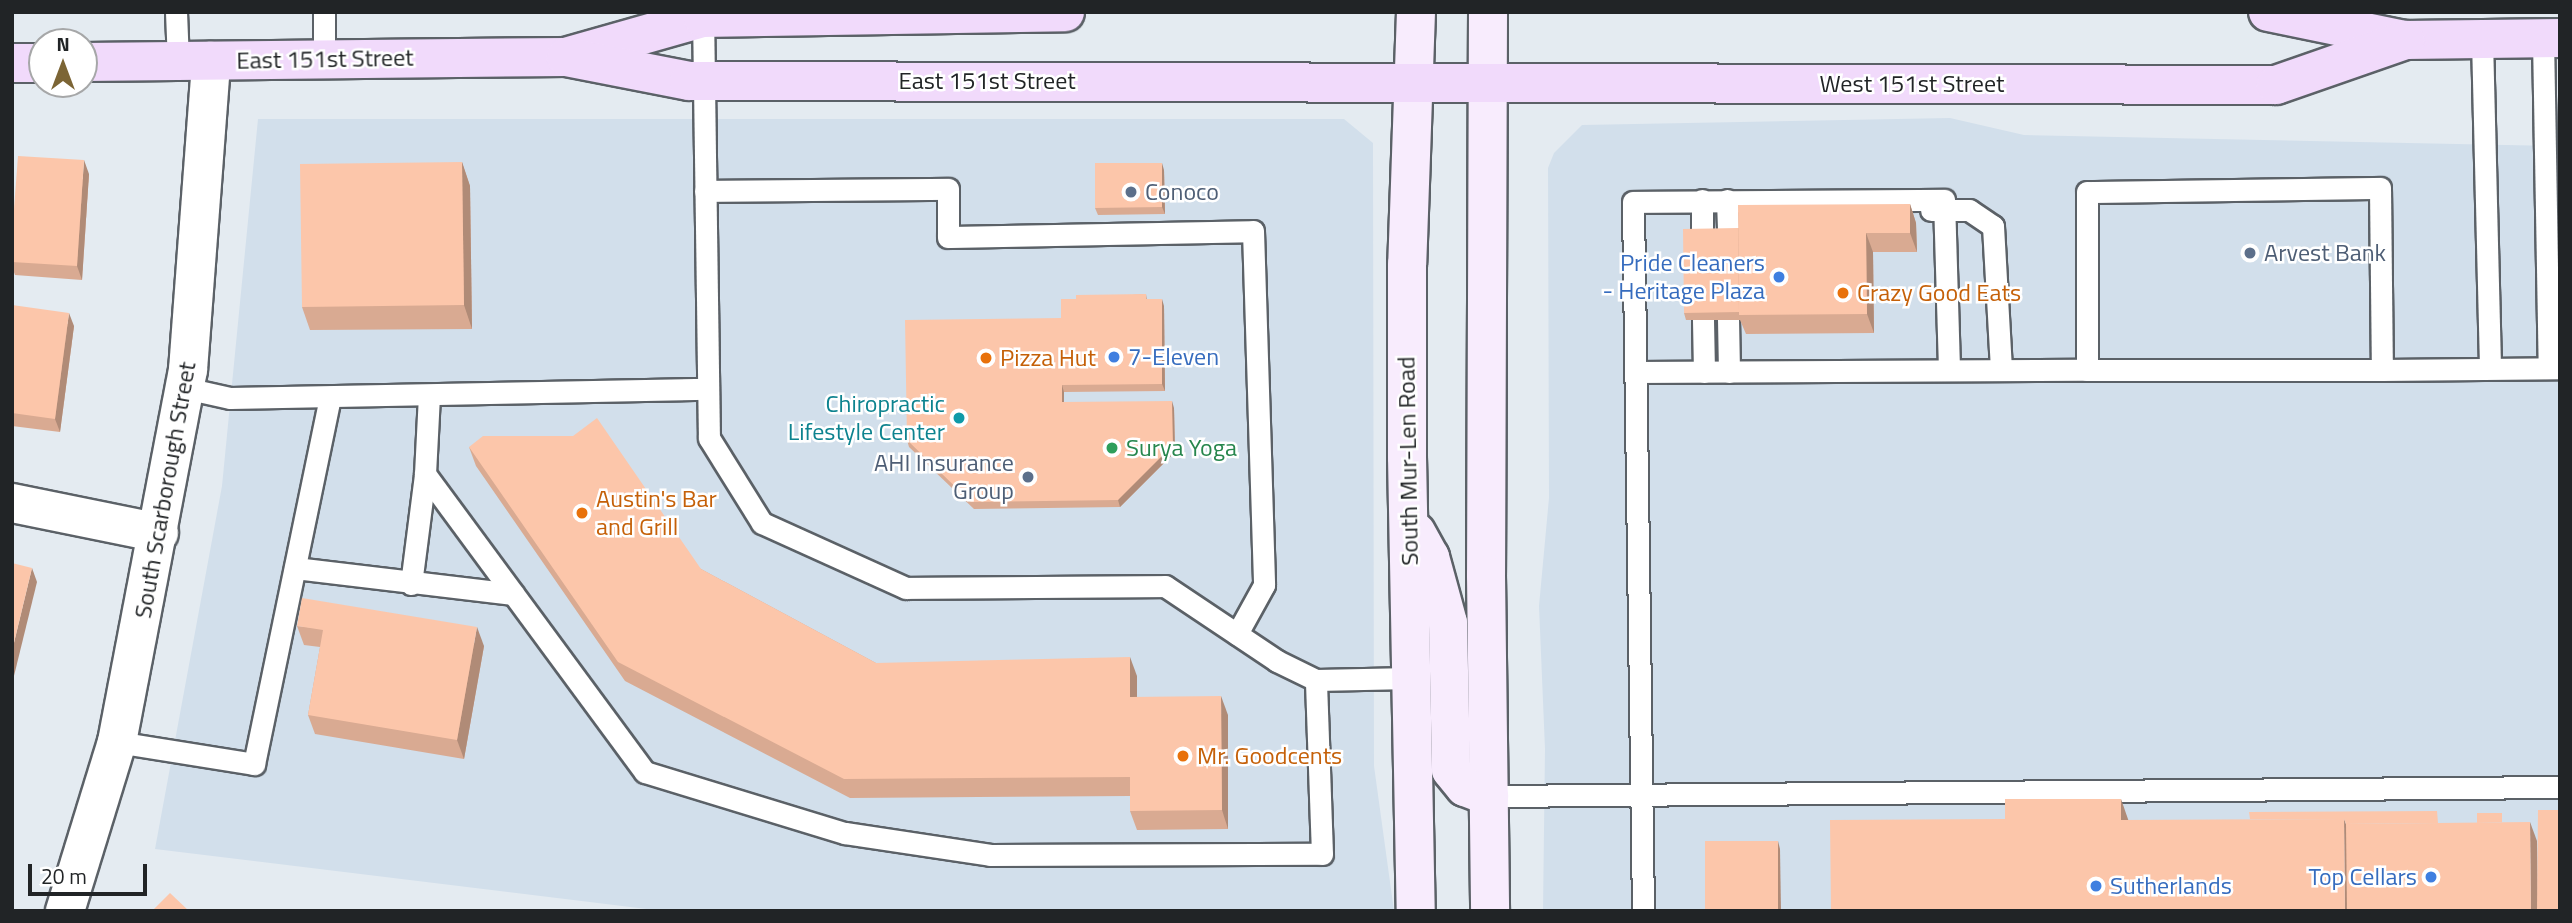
<!DOCTYPE html>
<style>
body{margin:0}
#map{position:relative;width:2572px;height:923px;overflow:hidden;background:#e4ebf1;font-family:"Titillium Web",sans-serif}
div>[style]{position:absolute}
[style*='--x']{left:calc(var(--x)*1px);top:calc(var(--y)*1px);width:calc(var(--w)*1px);rotate:calc(var(--a)*1deg)}
.built>*{inset:0;background:#d2dfeb}
.roads{filter:drop-shadow(2px 0 #5b6167) drop-shadow(-2px 0 #5b6167) drop-shadow(0 2px #5b6167) drop-shadow(0 -2px #5b6167)}
.lane>*{height:21px;margin:-10.5px;padding:0 10.5px;transform-origin:10.5px;border-radius:10.5px;background:#fff}
.street>*{height:38px;margin:-19px;padding:0 19px;transform-origin:19px;border-radius:19px;background:#fff}
.secondary>*{height:38px;margin:-19px;padding:0 19px;transform-origin:19px;border-radius:19px;background:#f8ecfd}
.primary>*{height:38px;margin:-19px;padding:0 19px;transform-origin:19px;border-radius:19px;background:#f1dafb}
.wall>*{inset:0;background:#d9aa92}
.shaded-wall>*{inset:0;background:#b08b77}
.building>*{inset:0;background:#fcc6aa}
.dots>*{width:19px;height:19px;translate:-50% -50%;box-sizing:border-box;border:4px solid #fff;border-radius:50%}
span{translate:-50% -50%;white-space:nowrap;text-align:center;line-height:1.15;-webkit-text-stroke:5px #fff;paint-order:stroke}
.street-label{font-size:24px;color:#212426}
.service-label{font-size:24px;color:#4e5e75}
.left{translate:0 -50%;text-align:left}
.right{translate:-100% -50%;text-align:right}
.shop-label{font-size:24px;color:#366cbe}
.food-label{font-size:24px;color:#c56008}
.culture-label{font-size:24px;color:#0d838f}
.leisure-label{font-size:24px;color:#27864d}
.frame{position:absolute;inset:0;border:14px solid #212426;pointer-events:none}
.north{position:absolute;left:28px;top:28px;width:70px;height:70px;box-sizing:border-box;background:#fff;border:2px solid #a6a7a8;border-radius:50%;rotate:0deg;font-size:19px;font-weight:700;line-height:28px;text-align:center;color:#212426}
.north::after{content:'';display:block;margin:auto;width:24px;height:32px;background:#7c6535;clip-path:polygon(50% 0,100% 100%,50% 72%,0 100%)}
.scale{position:absolute;left:28px;top:864px;width:119px;height:32px;box-sizing:border-box;border:4px solid #212426;border-top:0;padding-left:9px;font-size:21px;line-height:24px;white-space:nowrap;color:#212426;-webkit-text-stroke:5px #fff;paint-order:stroke}
</style>
<div id="map">
<div class="built">
<i style="clip-path:polygon(1950px 118px,2024px 135px,2560px 146px,2560px 911px,1543px 911px,1545px 749px,1539px 606px,1549px 498px,1548px 168px,1554px 153px,1582px 125px)"></i>
<i style="clip-path:polygon(258px 119px,1344px 119px,1373px 143px,1374px 766px,1394px 911px,663px 911px,155px 849px,222px 486px)"></i>
</div>
<div class="roads">
<div class="lane">
<i style="--x:176;--y:12;--w:49;--a:87.7"></i>
<i style="--x:324;--y:12;--w:45;--a:90"></i>
<i style="--x:703;--y:12;--w:426;--a:89.2"></i>
<i style="--x:709;--y:438;--w:100;--a:58.1"></i>
<i style="--x:762;--y:523;--w:158;--a:24.3"></i>
<i style="--x:906;--y:588;--w:259;--a:-0.4"></i>
<i style="--x:1165;--y:586;--w:135;--a:33.8"></i>
<i style="--x:1277;--y:661;--w:43;--a:26"></i>
<i style="--x:1316;--y:680;--w:95;--a:-1.2"></i>
<i style="--x:2543;--y:38;--w:330;--a:89"></i>
<i style="--x:2482;--y:39;--w:329;--a:88.6"></i>
<i style="--x:705;--y:191;--w:243;--a:-0.5"></i>
<i style="--x:948;--y:189;--w:48;--a:90"></i>
<i style="--x:948;--y:237;--w:305;--a:-1.1"></i>
<i style="--x:1253;--y:231;--w:354;--a:88.2"></i>
<i style="--x:1264;--y:585;--w:56;--a:118.9"></i>
<i style="--x:1702;--y:200;--w:36;--a:90"></i>
<i style="--x:1727;--y:200;--w:36;--a:88"></i>
<i style="--x:1931;--y:210;--w:38;--a:0"></i>
<i style="--x:1969;--y:210;--w:29;--a:34"></i>
<i style="--x:1993;--y:226;--w:144;--a:86.8"></i>
<i style="--x:1728;--y:319;--w:53;--a:88.9"></i>
<i style="--x:1703;--y:320;--w:52;--a:88.9"></i>
<i style="--x:2382;--y:370;--w:295;--a:180"></i>
<i style="--x:2087;--y:370;--w:178;--a:-90"></i>
<i style="--x:2087;--y:192;--w:293;--a:-0.8"></i>
<i style="--x:2380;--y:188;--w:182;--a:89.4"></i>
<i style="--x:2382;--y:370;--w:178;--a:-0.6"></i>
<i style="--x:1635;--y:372;--w:452;--a:-0.3"></i>
<i style="--x:185;--y:388;--w:46;--a:12.5"></i>
<i style="--x:230;--y:398;--w:478;--a:-1.1"></i>
<i style="--x:425;--y:474;--w:370;--a:53.6"></i>
<i style="--x:645;--y:772;--w:209;--a:17"></i>
<i style="--x:845;--y:833;--w:147;--a:8.6"></i>
<i style="--x:990;--y:855;--w:332;--a:-0.2"></i>
<i style="--x:1322;--y:854;--w:174;--a:-92"></i>
<i style="--x:295;--y:568;--w:220;--a:6.8"></i>
<i style="--x:411;--y:584;--w:111;--a:-82.7"></i>
<i style="--x:425;--y:474;--w:78;--a:-87.1"></i>
<i style="--x:117;--y:742;--w:139;--a:9.1"></i>
<i style="--x:254;--y:764;--w:375;--a:-78.3"></i>
<i style="--x:1489;--y:796;--w:1071;--a:-0.48"></i>
<i style="--x:1643;--y:911;--w:709;--a:-90.81"></i>
<i style="--x:1633;--y:202;--w:311;--a:-0.4"></i>
<i style="--x:1944;--y:200;--w:170;--a:88.3"></i>
</div>
<div class="street">
<i style="--x:12;--y:503;--w:150;--a:11.5"></i>
<i style="--x:65;--y:911;--w:177;--a:-72.9"></i>
<i style="--x:117;--y:742;--w:379;--a:-79.2"></i>
<i style="--x:188;--y:370;--w:310;--a:-85.7"></i>
</div>
<div class="secondary">
<i style="--x:1416;--y:12;--w:252;--a:92"></i>
<i style="--x:1407;--y:264;--w:193;--a:90"></i>
<i style="--x:1407;--y:457;--w:454;--a:88.9"></i>
<i style="--x:1488;--y:12;--w:563;--a:90.2"></i>
<i style="--x:1486;--y:575;--w:336;--a:89.3"></i>
<i style="--x:1416;--y:532;--w:29;--a:61"></i>
<i style="--x:1430;--y:557;--w:68;--a:74.7"></i>
<i style="--x:1448;--y:623;--w:147;--a:88.8"></i>
<i style="--x:1451;--y:770;--w:22;--a:51"></i>
<i style="--x:1465;--y:787;--w:26;--a:21"></i>
</div>
<div class="primary">
<i style="--x:2268;--y:12;--w:140;--a:11.6"></i>
<i style="--x:2405;--y:40;--w:155;--a:-0.7"></i>
<i style="--x:572;--y:55;--w:136;--a:-15.8"></i>
<i style="--x:703;--y:18;--w:362;--a:-0.9"></i>
<i style="--x:84;--y:62;--w:482;--a:-0.6"></i>
<i style="--x:566;--y:57;--w:125;--a:11"></i>
<i style="--x:689;--y:81;--w:1587;--a:0.14"></i>
<i style="--x:2276;--y:85;--w:137;--a:-19.2"></i>
<i style="--x:12;--y:63;--w:30;--a:0"></i>
</div>
</div>
<div class="wall">
<i style="clip-path:polygon(462px 162px,470px 186px,472px 329px,310px 330px,302px 307px)"></i>
<i style="clip-path:polygon(1164px 170px,1165px 214px,1098px 215px,1095px 208px)"></i>
<i style="clip-path:polygon(89px 174px,82px 280px,15px 275px,12px 267px,12px 235px)"></i>
<i style="clip-path:polygon(1910px 204px,1916px 223px,1917px 252px,1873px 252px,1874px 333px,1746px 334px,1740px 320px,1686px 320px,1684px 313px,1738px 228px)"></i>
<i style="clip-path:polygon(1146px 294px,1147px 299px,1164px 306px,1165px 391px,1064px 392px,1064px 402px,1174px 408px,1175px 452px,1120px 507px,974px 509px,909px 447px,907px 440px,1061px 318px,1076px 299px)"></i>
<i style="clip-path:polygon(12px 305px,74px 326px,60px 432px,12px 426px)"></i>
<i style="clip-path:polygon(469px 447px,701px 569px,876px 663px,1137px 676px,1137px 697px,1228px 715px,1228px 829px,1137px 830px,1130px 811px,1130px 796px,850px 798px,625px 681px,476px 466px)"></i>
<i style="clip-path:polygon(297px 626px,484px 646px,464px 759px,315px 734px,308px 715px,320px 647px,304px 645px)"></i>
</div>
<div class="shaded-wall">
<i style="clip-path:polygon(84px 160px,89px 174px,82px 280px,77px 266px)"></i>
<i style="clip-path:polygon(462px 162px,470px 186px,472px 329px,464px 305px)"></i>
<i style="clip-path:polygon(1162px 163px,1164px 170px,1165px 214px,1162px 207px)"></i>
<i style="clip-path:polygon(1910px 204px,1916px 223px,1917px 252px,1910px 233px)"></i>
<i style="clip-path:polygon(1866px 233px,1873px 252px,1874px 333px,1867px 314px)"></i>
<i style="clip-path:polygon(1162px 299px,1164px 306px,1165px 391px,1162px 384px)"></i>
<i style="clip-path:polygon(69px 313px,74px 326px,60px 432px,55px 419px)"></i>
<i style="clip-path:polygon(1062px 385px,1064px 392px,1064px 410px,1062px 402px)"></i>
<i style="clip-path:polygon(1172px 401px,1174px 408px,1175px 452px,1120px 507px,1118px 500px)"></i>
<i style="clip-path:polygon(32px 568px,37px 582px,12px 684px,12px 651px)"></i>
<i style="clip-path:polygon(477px 627px,484px 646px,464px 759px,457px 740px)"></i>
<i style="clip-path:polygon(1130px 657px,1137px 676px,1137px 716px,1130px 697px)"></i>
<i style="clip-path:polygon(1221px 696px,1228px 715px,1228px 829px,1222px 810px)"></i>
<i style="clip-path:polygon(2121px 799px,2129px 822px,2121px 820px)"></i>
<i style="clip-path:polygon(2344px 819px,2353px 843px,2353px 911px,2345px 911px)"></i>
<i style="clip-path:polygon(2530px 822px,2537px 841px,2538px 911px,2531px 911px)"></i>
<i style="clip-path:polygon(1778px 841px,1780px 849px,1781px 911px,1778px 911px)"></i>
</div>
<div class="building">
<i style="clip-path:polygon(18px 156px,84px 160px,77px 266px,12px 262px,12px 235px)"></i>
<i style="clip-path:polygon(462px 162px,464px 305px,302px 307px,300px 164px)"></i>
<i style="clip-path:polygon(1095px 163px,1162px 163px,1162px 207px,1095px 208px)"></i>
<i style="clip-path:polygon(1910px 204px,1910px 233px,1866px 233px,1867px 314px,1739px 315px,1738px 205px)"></i>
<i style="clip-path:polygon(1738px 228px,1739px 312px,1684px 313px,1683px 229px)"></i>
<i style="clip-path:polygon(1146px 294px,1146px 299px,1162px 299px,1162px 384px,1062px 385px,1062px 402px,1172px 401px,1173px 445px,1118px 500px,971px 502px,907px 440px,905px 320px,1061px 318px,1061px 299px,1076px 299px,1076px 295px)"></i>
<i style="clip-path:polygon(12px 305px,69px 313px,55px 419px,12px 413px)"></i>
<i style="clip-path:polygon(597px 418px,701px 569px,876px 663px,1130px 657px,1130px 697px,1221px 696px,1222px 810px,1130px 811px,1130px 777px,844px 779px,618px 662px,469px 447px,483px 436px,573px 436px)"></i>
<i style="clip-path:polygon(12px 563px,32px 568px,12px 651px)"></i>
<i style="clip-path:polygon(302px 598px,477px 627px,457px 740px,308px 715px,323px 630px,297px 626px)"></i>
<i style="clip-path:polygon(2005px 799px,2121px 799px,2121px 820px,2344px 819px,2345px 911px,1831px 911px,1830px 820px,2005px 819px)"></i>
<i style="clip-path:polygon(2538px 810px,2560px 810px,2560px 911px,2537px 911px)"></i>
<i style="clip-path:polygon(2437px 811px,2438px 823px,2346px 824px,2344px 819px,2250px 819px,2249px 812px)"></i>
<i style="clip-path:polygon(2477px 813px,2502px 813px,2502px 822px,2477px 823px)"></i>
<i style="clip-path:polygon(2530px 822px,2531px 911px,2347px 911px,2346px 824px)"></i>
<i style="clip-path:polygon(2559px 822px,2560px 822px,2560px 904px)"></i>
<i style="clip-path:polygon(1705px 841px,1778px 841px,1778px 911px,1705px 911px)"></i>
<i style="clip-path:polygon(170px 893px,189px 911px,152px 911px)"></i>
</div>
<div class="dots">
<i style="left:1131px;top:192px;background:#5c6f8a"></i>
<i style="left:2250px;top:253px;background:#5c6f8a"></i>
<i style="left:1779px;top:277px;background:#3f7fe0"></i>
<i style="left:1843px;top:293px;background:#e8710a"></i>
<i style="left:1114px;top:357px;background:#3f7fe0"></i>
<i style="left:986px;top:358px;background:#e8710a"></i>
<i style="left:959px;top:418px;background:#0f9aa8"></i>
<i style="left:1112px;top:448px;background:#2e9e5b"></i>
<i style="left:1028px;top:477px;background:#5c6f8a"></i>
<i style="left:582px;top:513px;background:#e8710a"></i>
<i style="left:1183px;top:756px;background:#e8710a"></i>
<i style="left:2431px;top:877px;background:#3f7fe0"></i>
<i style="left:2096px;top:886px;background:#3f7fe0"></i>
</div>
<div class="street-label">
<span style="left:325px;top:59px;rotate:-1deg">East 151st Street</span>
<span style="left:987px;top:81px">East 151st Street</span>
<span style="left:1912px;top:84px">West 151st Street</span>
<span style="left:1408px;top:461px;rotate:-91deg">South Mur-Len Road</span>
<span style="left:165px;top:490px;rotate:-80deg">South Scarborough Street</span>
</div>
<div class="service-label">
<span class="left" style="left:1145px;top:192px">Conoco</span>
<span class="left" style="left:2264px;top:253px">Arvest Bank</span>
<span class="right" style="left:1014px;top:477px">AHI Insurance<br>Group</span>
</div>
<div class="shop-label">
<span class="right" style="left:1765px;top:277px">Pride Cleaners<br>- Heritage Plaza</span>
<span class="left" style="left:1128px;top:357px">7-Eleven</span>
<span class="right" style="left:2417px;top:877px">Top Cellars</span>
<span class="left" style="left:2110px;top:886px">Sutherlands</span>
</div>
<div class="food-label">
<span class="left" style="left:1857px;top:293px">Crazy Good Eats</span>
<span class="left" style="left:1000px;top:358px">Pizza Hut</span>
<span class="left" style="left:596px;top:513px">Austin's Bar<br>and Grill</span>
<span class="left" style="left:1197px;top:756px">Mr. Goodcents</span>
</div>
<div class="culture-label">
<span class="right" style="left:945px;top:418px">Chiropractic<br>Lifestyle Center</span>
</div>
<div class="leisure-label">
<span class="left" style="left:1126px;top:448px">Surya Yoga</span>
</div>
<div class="frame"></div>
<div class="north">N</div>
<div class="scale">20 m</div>
</div>
